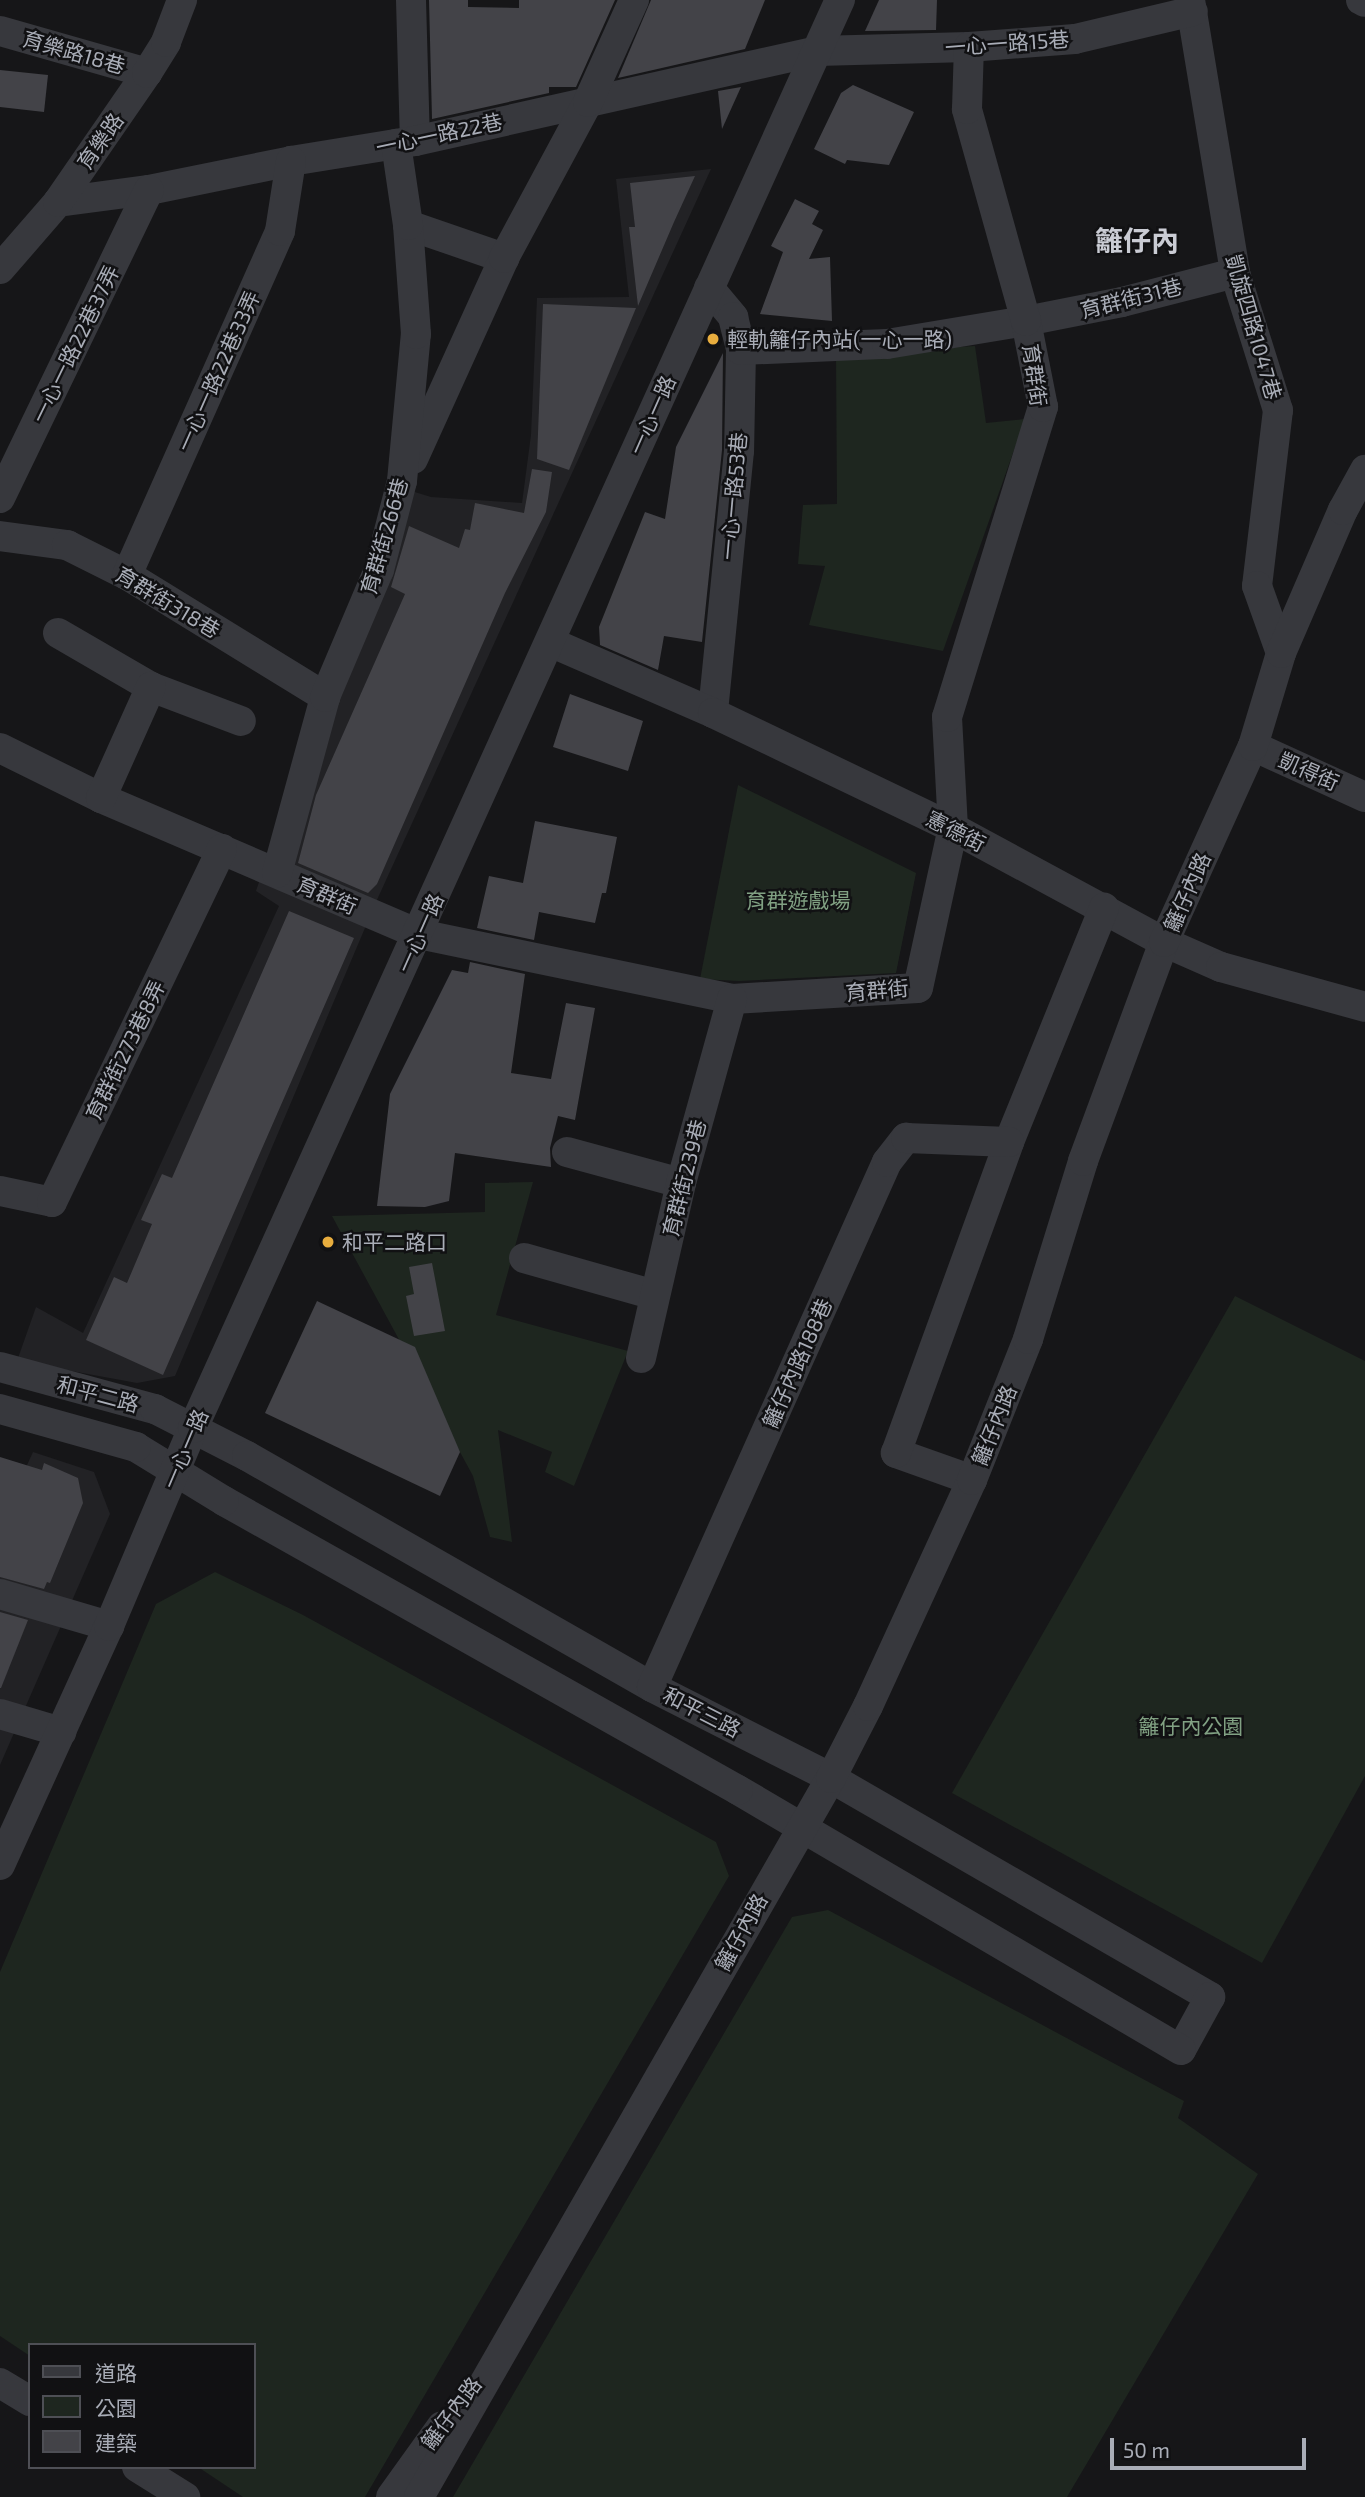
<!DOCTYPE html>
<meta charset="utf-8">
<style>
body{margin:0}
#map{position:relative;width:1365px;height:2497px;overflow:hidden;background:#161618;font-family:"Exo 2","Noto Sans TC",sans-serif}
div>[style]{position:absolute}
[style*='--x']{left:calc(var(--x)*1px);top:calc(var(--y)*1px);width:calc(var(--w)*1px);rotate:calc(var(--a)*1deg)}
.built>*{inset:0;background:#222225}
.green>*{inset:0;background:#1e261f}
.building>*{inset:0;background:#434348}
.minor>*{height:30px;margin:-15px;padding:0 15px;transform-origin:15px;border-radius:15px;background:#37383d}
.dots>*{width:19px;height:19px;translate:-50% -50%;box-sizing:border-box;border:4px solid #111113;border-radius:50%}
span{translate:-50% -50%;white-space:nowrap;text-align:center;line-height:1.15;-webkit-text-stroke:5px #111113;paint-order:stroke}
.street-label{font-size:21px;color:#a9adb7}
.poi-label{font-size:21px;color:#a9adb7}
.left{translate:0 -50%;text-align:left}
.park-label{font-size:21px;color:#81a183}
.district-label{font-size:28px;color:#caccd4;font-weight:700}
.legend{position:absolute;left:28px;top:2343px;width:228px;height:126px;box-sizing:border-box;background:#111113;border:2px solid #4e4f55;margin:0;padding:9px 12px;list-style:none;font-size:21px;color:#a9adb7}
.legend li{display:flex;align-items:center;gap:14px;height:35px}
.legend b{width:35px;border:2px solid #4e4f55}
.scale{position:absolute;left:1110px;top:2438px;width:196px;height:32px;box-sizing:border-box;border:4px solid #a9adb7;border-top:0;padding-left:9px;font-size:21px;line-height:24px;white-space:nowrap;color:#a9adb7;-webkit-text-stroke:5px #111113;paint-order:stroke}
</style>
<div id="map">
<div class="built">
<i style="clip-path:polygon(711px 169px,376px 902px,175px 1376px,137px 1383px,17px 1361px,36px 1307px,83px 1333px,279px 906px,256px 891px,392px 485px,431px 497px,522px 503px,531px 435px,537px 298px,629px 297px,616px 179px)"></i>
<i style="clip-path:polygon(33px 1452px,94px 1472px,110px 1514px,0 1765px,0 1524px)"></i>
</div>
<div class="green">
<i style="clip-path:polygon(975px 346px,986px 423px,1025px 419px,943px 651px,809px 625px,825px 566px,798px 564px,803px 505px,837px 504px,836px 355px)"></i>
<i style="clip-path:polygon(738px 785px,916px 873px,896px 973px,739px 981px,700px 979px)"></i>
<i style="clip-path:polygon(533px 1182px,496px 1315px,628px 1351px,574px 1486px,545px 1472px,552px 1452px,498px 1430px,512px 1542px,490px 1537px,473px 1476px,332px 1216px,485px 1212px,485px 1183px)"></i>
<i style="clip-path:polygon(1235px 1296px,1365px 1361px,1365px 1776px,1262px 1963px,952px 1793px)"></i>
<i style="clip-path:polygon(215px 1572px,303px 1615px,716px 1842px,729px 1876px,365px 2497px,243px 2497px,198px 2467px,254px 2467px,254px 2345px,30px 2345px,30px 2356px,0 2336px,0 1972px,156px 1604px)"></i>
<i style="clip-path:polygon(828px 1910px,1184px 2101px,1178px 2118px,1258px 2174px,1067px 2497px,453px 2497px,792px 1917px)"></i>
</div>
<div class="building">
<i style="clip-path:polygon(429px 0,468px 0,468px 7px,519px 8px,519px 0,615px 0,576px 87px,549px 87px,549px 93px,432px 119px)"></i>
<i style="clip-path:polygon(651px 0,765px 0,745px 49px,618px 78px)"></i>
<i style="clip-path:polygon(879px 0,937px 0,936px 30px,865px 31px)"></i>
<i style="clip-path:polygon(0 70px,48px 75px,44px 112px,0 107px)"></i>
<i style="clip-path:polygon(853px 85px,914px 112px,889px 165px,847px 160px,845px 164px,814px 149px,841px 93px)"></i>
<i style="clip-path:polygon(741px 87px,722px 129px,718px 91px)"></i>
<i style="clip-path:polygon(695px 176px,674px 222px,638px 306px,629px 227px,635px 227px,630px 183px)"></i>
<i style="clip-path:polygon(795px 199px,819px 211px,812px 224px,823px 230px,809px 259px,830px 257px,832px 321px,760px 314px,783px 252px,771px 246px)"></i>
<i style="clip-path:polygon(543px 304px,636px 308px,569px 470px,537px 459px)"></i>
<i style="clip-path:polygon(723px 353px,722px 450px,702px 642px,664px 636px,658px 670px,600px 645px,599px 627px,645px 512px,665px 519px,676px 447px)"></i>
<i style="clip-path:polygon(532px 469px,552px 472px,546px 512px,505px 593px,377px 884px,368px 893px,298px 863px,316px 795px,405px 594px,391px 587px,409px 526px,459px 548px,465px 529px,470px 530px,475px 503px,524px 513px)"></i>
<i style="clip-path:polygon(570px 694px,643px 721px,628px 771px,553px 747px)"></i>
<i style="clip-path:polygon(535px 821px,617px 837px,606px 893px,602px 893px,595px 923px,539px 912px,534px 940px,477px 928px,489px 876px,523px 883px)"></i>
<i style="clip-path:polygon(289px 911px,354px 938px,163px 1375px,86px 1340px,114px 1277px,127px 1283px,152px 1224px,141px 1220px,162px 1174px,172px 1178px)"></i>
<i style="clip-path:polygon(470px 962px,525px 974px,511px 1073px,551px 1079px,566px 1003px,595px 1008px,575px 1120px,558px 1116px,550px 1148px,551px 1167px,455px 1153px,449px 1201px,425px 1207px,377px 1206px,390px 1094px,452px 970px,468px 973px)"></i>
<i style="clip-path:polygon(432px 1263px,445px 1331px,414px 1336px,406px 1296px,414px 1294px,409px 1267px)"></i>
<i style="clip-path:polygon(317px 1301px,415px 1347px,460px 1452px,440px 1496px,265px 1413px)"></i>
<i style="clip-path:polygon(0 1457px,42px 1470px,44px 1463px,78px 1478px,83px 1503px,50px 1583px,47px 1582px,44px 1589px,0 1577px)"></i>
<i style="clip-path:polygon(0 1612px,28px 1620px,1px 1688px,0 1688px)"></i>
</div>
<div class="minor">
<i style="--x:411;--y:0;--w:141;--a:88.4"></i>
<i style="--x:1190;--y:0;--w:277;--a:80.6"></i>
<i style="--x:1235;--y:273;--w:144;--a:72.6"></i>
<i style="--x:1278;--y:410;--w:177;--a:96.8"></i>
<i style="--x:1257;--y:586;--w:71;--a:70.3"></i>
<i style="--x:1361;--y:0;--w:4;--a:27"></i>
<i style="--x:0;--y:31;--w:153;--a:15.9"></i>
<i style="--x:58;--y:202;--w:92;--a:-7.5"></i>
<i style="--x:149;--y:190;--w:145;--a:-11.5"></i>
<i style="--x:291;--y:161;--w:126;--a:-9.2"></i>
<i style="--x:415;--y:141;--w:412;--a:-12.6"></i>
<i style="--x:817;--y:51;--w:152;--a:-1.5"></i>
<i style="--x:969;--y:47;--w:106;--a:-4.3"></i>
<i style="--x:1075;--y:39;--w:121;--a:-13.3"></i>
<i style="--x:408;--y:225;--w:102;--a:19"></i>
<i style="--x:0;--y:269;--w:89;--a:-49.1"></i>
<i style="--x:58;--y:202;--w:157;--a:-55.4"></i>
<i style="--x:147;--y:73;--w:36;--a:-58"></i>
<i style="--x:166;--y:42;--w:45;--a:-69.1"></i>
<i style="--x:709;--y:288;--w:38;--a:50"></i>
<i style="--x:733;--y:317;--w:34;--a:76"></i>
<i style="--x:741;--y:350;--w:101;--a:91.1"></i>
<i style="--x:739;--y:451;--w:263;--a:95.7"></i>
<i style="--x:741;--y:350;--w:146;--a:-2.4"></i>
<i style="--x:887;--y:344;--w:141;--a:-9.4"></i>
<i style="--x:1026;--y:321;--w:98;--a:-11.2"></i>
<i style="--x:1122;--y:302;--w:117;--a:-14.4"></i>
<i style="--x:413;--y:459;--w:221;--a:-65.6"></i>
<i style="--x:504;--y:258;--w:177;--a:-61.7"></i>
<i style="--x:588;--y:102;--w:112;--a:-65.7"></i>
<i style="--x:0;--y:498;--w:342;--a:-64.2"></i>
<i style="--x:0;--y:536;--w:68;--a:7.7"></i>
<i style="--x:67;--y:545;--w:67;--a:26.6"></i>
<i style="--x:127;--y:575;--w:233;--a:31.6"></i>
<i style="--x:127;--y:575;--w:376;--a:-66"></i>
<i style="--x:280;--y:231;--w:71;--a:-81.1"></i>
<i style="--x:58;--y:633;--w:108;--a:30.1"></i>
<i style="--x:151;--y:687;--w:96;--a:20.7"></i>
<i style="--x:550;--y:642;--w:178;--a:23.5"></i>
<i style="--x:713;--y:713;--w:266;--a:25.6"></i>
<i style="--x:953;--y:828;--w:240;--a:28.4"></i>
<i style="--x:1164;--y:942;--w:62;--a:23.7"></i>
<i style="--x:1221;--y:967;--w:149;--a:15.5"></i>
<i style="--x:1253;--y:746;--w:123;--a:24.5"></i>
<i style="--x:0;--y:748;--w:113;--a:26.3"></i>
<i style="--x:101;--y:798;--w:346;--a:23.2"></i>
<i style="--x:419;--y:934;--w:320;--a:11.7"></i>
<i style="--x:732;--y:999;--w:186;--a:-3.4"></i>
<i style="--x:918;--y:988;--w:164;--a:-77.7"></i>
<i style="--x:953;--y:828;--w:111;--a:-93.1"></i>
<i style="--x:947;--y:717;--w:325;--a:-72.8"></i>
<i style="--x:1043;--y:407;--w:88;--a:-101.2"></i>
<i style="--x:1026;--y:321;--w:220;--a:-105.6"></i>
<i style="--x:967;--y:109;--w:62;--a:-88.2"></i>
<i style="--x:101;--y:798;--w:122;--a:-65.8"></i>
<i style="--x:277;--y:873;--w:182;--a:-74.7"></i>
<i style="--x:325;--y:697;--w:138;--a:-67"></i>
<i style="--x:379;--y:570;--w:92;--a:-75.5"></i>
<i style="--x:402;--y:481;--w:148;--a:-84.6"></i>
<i style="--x:416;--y:334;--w:109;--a:-94.2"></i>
<i style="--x:408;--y:225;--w:82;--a:-98.4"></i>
<i style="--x:567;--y:1152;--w:118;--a:15.2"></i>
<i style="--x:0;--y:1191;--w:53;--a:11.9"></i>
<i style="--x:52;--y:1202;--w:392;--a:-64.3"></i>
<i style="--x:524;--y:1258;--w:136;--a:15.8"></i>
<i style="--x:641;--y:1358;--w:180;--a:-77.1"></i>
<i style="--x:681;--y:1183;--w:191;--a:-74.5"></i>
<i style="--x:0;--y:1367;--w:161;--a:15.2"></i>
<i style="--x:155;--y:1409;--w:103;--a:27.1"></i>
<i style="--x:247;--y:1456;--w:466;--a:29.7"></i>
<i style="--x:652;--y:1687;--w:201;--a:26.9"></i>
<i style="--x:831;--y:1778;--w:438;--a:30"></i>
<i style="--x:1210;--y:1997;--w:60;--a:118.7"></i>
<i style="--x:1181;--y:2050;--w:514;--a:-149.59"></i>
<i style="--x:738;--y:1790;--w:590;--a:-150.65"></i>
<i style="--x:224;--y:1501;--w:103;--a:-148.5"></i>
<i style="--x:136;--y:1447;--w:141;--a:-164.4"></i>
<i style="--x:972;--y:1480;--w:81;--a:-160.4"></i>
<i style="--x:896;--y:1453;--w:331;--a:-70"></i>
<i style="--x:1009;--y:1142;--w:253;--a:-67.9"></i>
<i style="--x:0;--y:1594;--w:114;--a:16.4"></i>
<i style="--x:652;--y:1687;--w:575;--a:-65.89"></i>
<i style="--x:887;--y:1162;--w:31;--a:-52"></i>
<i style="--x:906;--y:1138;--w:103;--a:2.2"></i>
<i style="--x:0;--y:1714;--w:64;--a:16.4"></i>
<i style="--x:0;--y:1865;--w:263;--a:-65.5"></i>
<i style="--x:109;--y:1626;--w:215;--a:-67"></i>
<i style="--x:193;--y:1428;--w:1568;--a:-65.63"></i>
<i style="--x:0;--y:2383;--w:35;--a:31"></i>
<i style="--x:137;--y:2467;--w:57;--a:32"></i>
<i style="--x:391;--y:2497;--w:87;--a:-54.3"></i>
<i style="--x:419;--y:2497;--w:829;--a:-60.19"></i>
<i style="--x:831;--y:1778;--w:81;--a:-62.8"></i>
<i style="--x:868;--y:1706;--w:249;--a:-65.3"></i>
<i style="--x:972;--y:1480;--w:152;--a:-68.3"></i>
<i style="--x:1028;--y:1339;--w:186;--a:-72.8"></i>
<i style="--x:1083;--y:1161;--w:233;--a:-69.7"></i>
<i style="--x:1164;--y:942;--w:215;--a:-65.6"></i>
<i style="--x:1253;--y:746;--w:97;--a:-73.2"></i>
<i style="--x:1281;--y:653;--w:156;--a:-66.6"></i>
<i style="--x:1343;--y:510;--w:46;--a:-61.2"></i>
</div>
<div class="dots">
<i style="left:713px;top:339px;background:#e8ad3e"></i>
<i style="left:328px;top:1242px;background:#e8ad3e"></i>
</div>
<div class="street-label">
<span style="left:1007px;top:43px;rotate:-4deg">一心一路15巷</span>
<span style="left:74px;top:52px;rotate:16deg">育樂路18巷</span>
<span style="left:439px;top:134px;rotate:-12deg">一心一路22巷</span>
<span style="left:100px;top:141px;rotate:-55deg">育樂路</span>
<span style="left:1131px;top:298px;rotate:-14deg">育群街31巷</span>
<span style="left:1254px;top:327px;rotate:74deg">凱旋四路1047巷</span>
<span style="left:75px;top:344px;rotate:-64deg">一心一路22巷37弄</span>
<span style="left:218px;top:371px;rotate:-66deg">一心一路22巷33弄</span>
<span style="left:1035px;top:375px;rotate:82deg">育群街</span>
<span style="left:652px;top:415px;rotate:-66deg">一心一路</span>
<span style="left:733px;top:496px;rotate:-85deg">一心一路53巷</span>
<span style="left:384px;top:536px;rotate:-74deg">育群街266巷</span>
<span style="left:168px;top:602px;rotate:31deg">育群街318巷</span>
<span style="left:1309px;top:771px;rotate:24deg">凱得街</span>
<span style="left:956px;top:831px;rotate:27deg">憲德街</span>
<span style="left:1187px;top:892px;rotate:-66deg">籬仔內路</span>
<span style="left:327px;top:895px;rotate:23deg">育群街</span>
<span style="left:420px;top:933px;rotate:-66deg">一心一路</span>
<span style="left:877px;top:990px;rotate:-5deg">育群街</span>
<span style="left:125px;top:1050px;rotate:-64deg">育群街273巷8弄</span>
<span style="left:684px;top:1178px;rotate:-76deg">育群街239巷</span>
<span style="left:797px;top:1363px;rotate:-66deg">籬仔內路188巷</span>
<span style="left:98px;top:1394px;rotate:15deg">和平二路</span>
<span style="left:994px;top:1425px;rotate:-68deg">籬仔內路</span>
<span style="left:185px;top:1449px;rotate:-67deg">一心一路</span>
<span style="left:702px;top:1712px;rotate:27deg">和平三路</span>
<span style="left:741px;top:1932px;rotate:-61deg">籬仔內路</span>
<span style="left:451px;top:2413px;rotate:-53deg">籬仔內路</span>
</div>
<div class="poi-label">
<span class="left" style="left:727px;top:339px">輕軌籬仔內站(一心一路)</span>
<span class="left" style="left:342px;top:1242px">和平二路口</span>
</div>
<div class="park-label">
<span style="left:798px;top:900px">育群遊戲場</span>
<span style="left:1191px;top:1726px">籬仔內公園</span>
</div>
<div class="district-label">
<span style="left:1137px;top:240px">籬仔內</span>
</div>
<ul class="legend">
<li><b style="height:9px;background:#37383d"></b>道路</li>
<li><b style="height:19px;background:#1e261f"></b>公園</li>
<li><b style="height:19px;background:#434348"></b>建築</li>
</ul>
<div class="scale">50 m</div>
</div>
